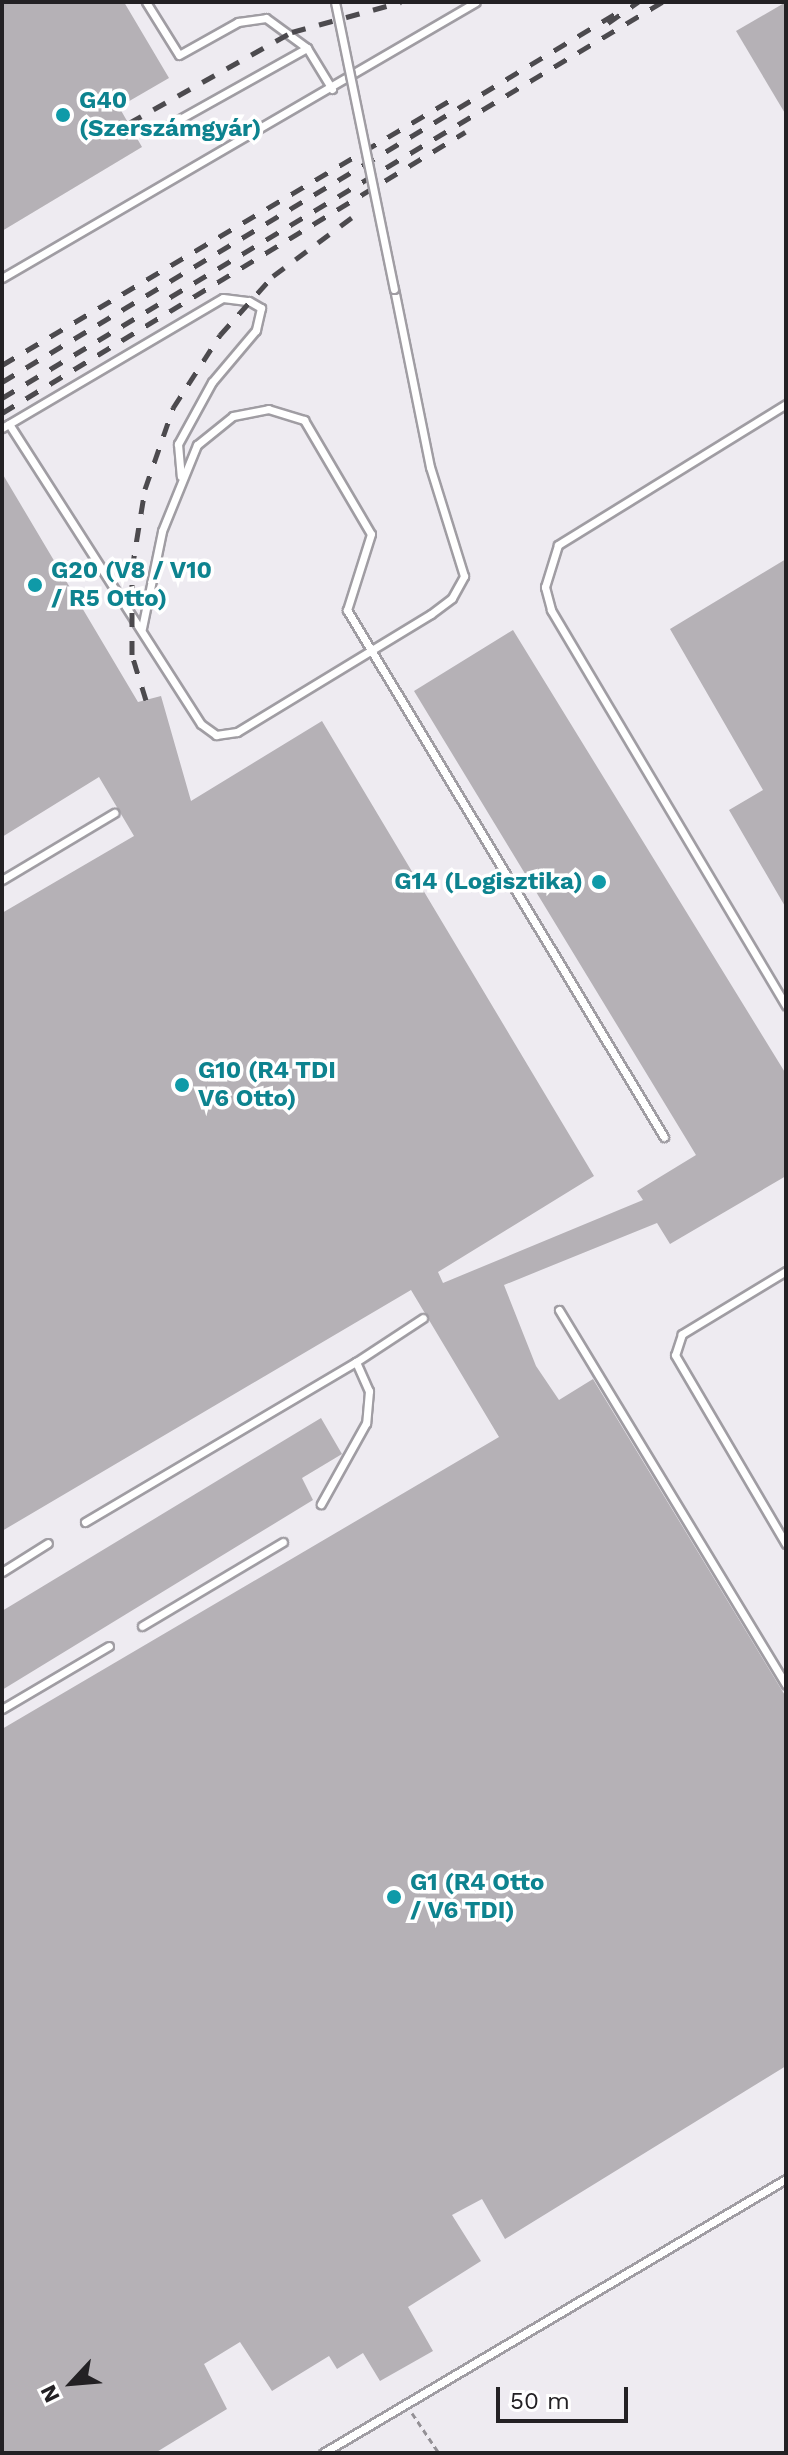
<!DOCTYPE html>
<meta charset="utf-8">
<style>
body{margin:0}
#map{position:relative;width:788px;height:2455px;overflow:hidden;background:#eeebf1;font-family:"Work Sans",sans-serif}
div>[style]{position:absolute}
[style*='--x']{left:calc(var(--x)*1px);top:calc(var(--y)*1px);width:calc(var(--w)*1px);rotate:calc(var(--a)*1deg)}
.building>*{inset:0;background:#b5b1b6}
.path>*{height:3px;margin-top:-1.5px;transform-origin:0;background:repeating-linear-gradient(90deg,#939095 0 6px,transparent 0 10px)}
.roads{filter:drop-shadow(2px 0 #a09da3) drop-shadow(-2px 0 #a09da3) drop-shadow(0 2px #a09da3) drop-shadow(0 -2px #a09da3)}
.lane>*{height:7px;margin:-3.5px;padding:0 3.5px;transform-origin:3.5px;border-radius:3.5px;background:#fff}
.rail>*{height:5px;margin-top:-2.5px;transform-origin:0;background:repeating-linear-gradient(90deg,#4c4a4e 0 14px,transparent 0 28px)}
.bridges{filter:drop-shadow(2px 0 #a09da3) drop-shadow(-2px 0 #a09da3) drop-shadow(0 2px #a09da3) drop-shadow(0 -2px #a09da3)}
.lane-bridge>*{height:7px;margin:-3.5px;padding:0 3.5px;transform-origin:3.5px;border-radius:3.5px;background:#fff}
.dots>*{width:22px;height:22px;translate:-50% -50%;box-sizing:border-box;border:4px solid #fff;border-radius:50%}
span{translate:-50% -50%;white-space:nowrap;text-align:center;line-height:1.15;-webkit-text-stroke:7px #fff;paint-order:stroke}
.culture-label{font-size:24px;color:#0d838f;font-weight:700}
.left{translate:0 -50%;text-align:left}
.right{translate:-100% -50%;text-align:right}
.frame{position:absolute;inset:0;border:4px solid #232124;pointer-events:none}
.north{position:absolute;left:32px;top:2343px;width:80px;height:80px;-webkit-text-stroke:6px #fff;paint-order:stroke;rotate:244deg;font-size:22px;font-weight:700;line-height:32px;text-align:center;color:#232124}
.north::after{content:'';display:block;margin:auto;width:28px;height:36px;background:#232124;clip-path:polygon(50% 0,100% 100%,50% 72%,0 100%)}
.scale{position:absolute;left:496px;top:2387px;width:132px;height:36px;box-sizing:border-box;border:4px solid #232124;border-top:0;padding-left:10px;font-size:24px;line-height:28px;white-space:nowrap;color:#232124;-webkit-text-stroke:6px #fff;paint-order:stroke}
</style>
<div id="map">
<div class="building">
<i style="clip-path:polygon(2px 2px,124px 2px,169px 78px,119px 107px,142px 147px,2px 231px)"></i>
<i style="clip-path:polygon(786px 2px,786px 115px,736px 31px)"></i>
<i style="clip-path:polygon(2px 473px,138px 702px,161px 696px,191px 801px,322px 721px,594px 1176px,438px 1272px,443px 1283px,643px 1200px,637px 1191px,696px 1155px,414px 691px,513px 630px,786px 1074px,786px 1176px,670px 1244px,657px 1223px,504px 1285px,536px 1366px,559px 1400px,593px 1379px,786px 1697px,786px 2066px,505px 2239px,482px 2199px,452px 2215px,481px 2261px,408px 2307px,433px 2351px,380px 2381px,363px 2353px,337px 2369px,329px 2356px,272px 2391px,240px 2342px,204px 2364px,227px 2409px,155px 2453px,2px 2453px,2px 1729px,499px 1437px,411px 1290px,2px 1531px,2px 913px,134px 836px,99px 777px,2px 837px)"></i>
<i style="clip-path:polygon(786px 559px,786px 908px,729px 810px,763px 790px,670px 629px)"></i>
<i style="clip-path:polygon(321px 1418px,342px 1454px,302px 1478px,313px 1500px,2px 1690px,2px 1611px)"></i>
</div>
<div class="path">
<i style="--x:412;--y:2413;--w:48;--a:56"></i>
</div>
<div class="roads">
<div class="lane">
<i style="--x:146;--y:2;--w:62;--a:58.1"></i>
<i style="--x:179;--y:55;--w:68;--a:-29.2"></i>
<i style="--x:238;--y:22;--w:28;--a:-8"></i>
<i style="--x:266;--y:18;--w:51;--a:36.2"></i>
<i style="--x:307;--y:48;--w:48;--a:58.6"></i>
<i style="--x:162;--y:129;--w:166;--a:-29.2"></i>
<i style="--x:2;--y:278;--w:548;--a:-30.21"></i>
<i style="--x:786;--y:404;--w:268;--a:148.3"></i>
<i style="--x:558;--y:545;--w:44;--a:107.2"></i>
<i style="--x:545;--y:587;--w:24;--a:75"></i>
<i style="--x:551;--y:610;--w:460;--a:59.3"></i>
<i style="--x:9;--y:424;--w:356;--a:57.4"></i>
<i style="--x:201;--y:724;--w:19;--a:36"></i>
<i style="--x:216;--y:735;--w:21;--a:-8"></i>
<i style="--x:237;--y:732;--w:227;--a:-31.3"></i>
<i style="--x:431;--y:614;--w:26;--a:-37"></i>
<i style="--x:452;--y:598;--w:25;--a:-61"></i>
<i style="--x:464;--y:576;--w:114;--a:-107.3"></i>
<i style="--x:430;--y:467;--w:182;--a:-101.4"></i>
<i style="--x:2;--y:428;--w:256;--a:-30.5"></i>
<i style="--x:223;--y:298;--w:26;--a:7"></i>
<i style="--x:249;--y:301;--w:14;--a:30"></i>
<i style="--x:261;--y:308;--w:23;--a:103"></i>
<i style="--x:256;--y:330;--w:68;--a:130.2"></i>
<i style="--x:212;--y:382;--w:71;--a:118.7"></i>
<i style="--x:178;--y:444;--w:32;--a:85"></i>
<i style="--x:142;--y:628;--w:99;--a:-78.3"></i>
<i style="--x:162;--y:531;--w:93;--a:-67.9"></i>
<i style="--x:197;--y:445;--w:46;--a:-38.9"></i>
<i style="--x:233;--y:416;--w:36;--a:-11"></i>
<i style="--x:268;--y:409;--w:38;--a:17"></i>
<i style="--x:304;--y:420;--w:132;--a:59.6"></i>
<i style="--x:371;--y:534;--w:80;--a:107.5"></i>
<i style="--x:347;--y:610;--w:615;--a:58.97"></i>
<i style="--x:2;--y:880;--w:131;--a:-30.9"></i>
<i style="--x:786;--y:1271;--w:122;--a:148.8"></i>
<i style="--x:682;--y:1334;--w:22;--a:108"></i>
<i style="--x:675;--y:1355;--w:219;--a:59.6"></i>
<i style="--x:559;--y:1310;--w:438;--a:58.8"></i>
<i style="--x:356;--y:1362;--w:80;--a:-33.3"></i>
<i style="--x:85;--y:1522;--w:315;--a:-30.6"></i>
<i style="--x:356;--y:1362;--w:32;--a:66"></i>
<i style="--x:369;--y:1391;--w:32;--a:95"></i>
<i style="--x:366;--y:1423;--w:93;--a:119.1"></i>
<i style="--x:2;--y:1572;--w:54;--a:-32.2"></i>
<i style="--x:142;--y:1626;--w:164;--a:-30.8"></i>
<i style="--x:2;--y:1709;--w:124;--a:-30.5"></i>
<i style="--x:323;--y:2453;--w:538;--a:-30.62"></i>
</div>
</div>
<div class="rail">
<i style="--x:608;--y:23;--w:37;--a:-35"></i>
<i style="--x:129;--y:123;--w:187;--a:-29.2"></i>
<i style="--x:292;--y:32;--w:113;--a:-15.4"></i>
<i style="--x:2;--y:365;--w:531;--a:-30.58"></i>
<i style="--x:2;--y:382;--w:715;--a:-30.98"></i>
<i style="--x:2;--y:398;--w:770;--a:-30.96"></i>
<i style="--x:2;--y:413;--w:542;--a:-31.25"></i>
<i style="--x:146;--y:700;--w:47;--a:-107.3"></i>
<i style="--x:132;--y:655;--w:86;--a:-90"></i>
<i style="--x:132;--y:569;--w:81;--a:-80.8"></i>
<i style="--x:145;--y:489;--w:86;--a:-70.9"></i>
<i style="--x:173;--y:408;--w:87;--a:-57.2"></i>
<i style="--x:220;--y:335;--w:79;--a:-48.1"></i>
<i style="--x:273;--y:276;--w:111;--a:-36.6"></i>
</div>
<div class="bridges">
<div class="lane-bridge">
<i style="--x:335;--y:2;--w:293;--a:78.4"></i>
</div>
</div>
<div class="dots">
<i style="left:63px;top:115px;background:#0f9aa8"></i>
<i style="left:35px;top:585px;background:#0f9aa8"></i>
<i style="left:599px;top:882px;background:#0f9aa8"></i>
<i style="left:182px;top:1085px;background:#0f9aa8"></i>
<i style="left:394px;top:1897px;background:#0f9aa8"></i>
</div>
<div class="culture-label">
<span class="left" style="left:79px;top:115px">G40<br>(Szerszámgyár)</span>
<span class="left" style="left:51px;top:585px">G20 (V8 / V10<br>/ R5 Otto)</span>
<span class="right" style="left:583px;top:882px">G14 (Logisztika)</span>
<span class="left" style="left:198px;top:1085px">G10 (R4 TDI<br>V6 Otto)</span>
<span class="left" style="left:410px;top:1897px">G1 (R4 Otto<br>/ V6 TDI)</span>
</div>
<div class="frame"></div>
<div class="north">N</div>
<div class="scale">50 m</div>
</div>
